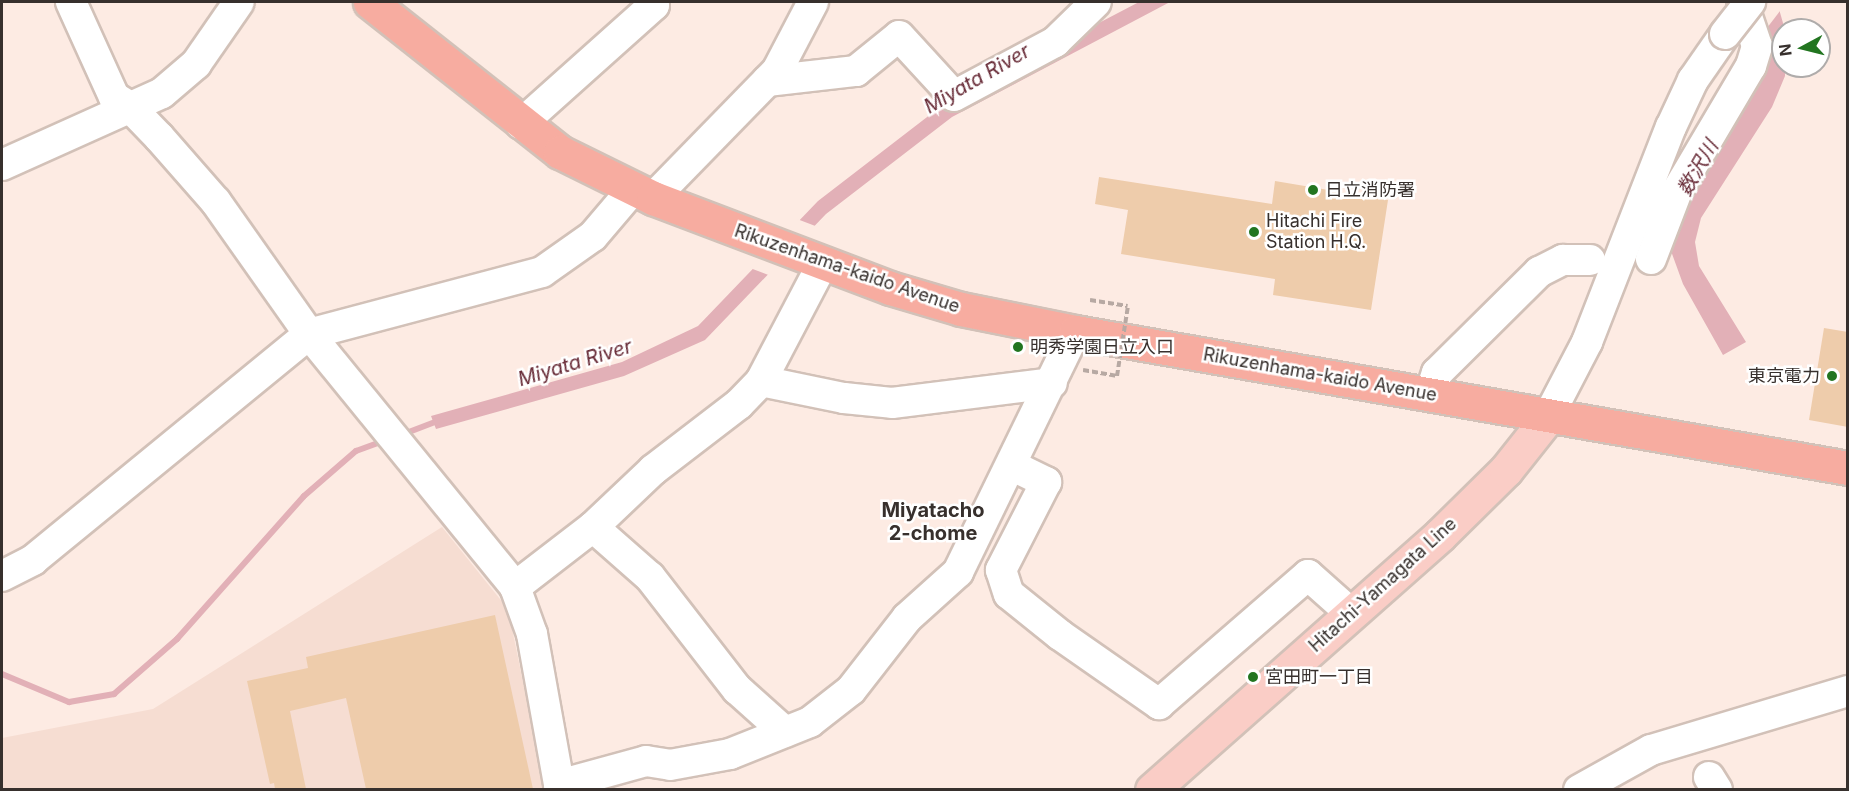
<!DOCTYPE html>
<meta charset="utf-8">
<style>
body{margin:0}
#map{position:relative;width:1849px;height:791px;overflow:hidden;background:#fdebe3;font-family:Inter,"Noto Sans JP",sans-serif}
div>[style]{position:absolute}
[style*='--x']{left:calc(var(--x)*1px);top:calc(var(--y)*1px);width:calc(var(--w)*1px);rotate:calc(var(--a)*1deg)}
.built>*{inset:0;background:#f6ddd2}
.water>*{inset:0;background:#e2b0b7}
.pier>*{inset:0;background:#fdebe3}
.stream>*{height:6px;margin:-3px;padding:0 3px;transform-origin:3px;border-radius:3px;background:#e2b0b7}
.building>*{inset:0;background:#eeccab}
.path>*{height:4px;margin-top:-2px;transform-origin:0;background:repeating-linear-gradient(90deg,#b7a9a3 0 6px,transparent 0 9px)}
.roads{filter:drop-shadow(2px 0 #d2c1b8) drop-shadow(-2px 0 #d2c1b8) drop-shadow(0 2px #d2c1b8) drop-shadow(0 -2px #d2c1b8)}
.minor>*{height:30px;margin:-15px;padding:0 15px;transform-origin:15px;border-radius:15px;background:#fff}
.major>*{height:33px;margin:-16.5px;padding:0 16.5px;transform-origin:16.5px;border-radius:16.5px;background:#facdc6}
.highway>*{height:33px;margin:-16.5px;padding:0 16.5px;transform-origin:16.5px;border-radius:16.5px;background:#f7aca0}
.path-bridge>*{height:4px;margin-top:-2px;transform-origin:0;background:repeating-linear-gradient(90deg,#b7a9a3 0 6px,transparent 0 9px)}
.bridges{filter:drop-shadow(2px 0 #d2c1b8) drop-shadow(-2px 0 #d2c1b8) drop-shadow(0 2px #d2c1b8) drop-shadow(0 -2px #d2c1b8)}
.minor-bridge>*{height:30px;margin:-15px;padding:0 15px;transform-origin:15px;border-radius:15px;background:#fff}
.dots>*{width:16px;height:16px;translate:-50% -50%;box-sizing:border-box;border:3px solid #fff;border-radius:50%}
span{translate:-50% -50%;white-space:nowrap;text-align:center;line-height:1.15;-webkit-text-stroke:5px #fff;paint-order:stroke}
.poi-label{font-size:18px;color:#37302d}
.left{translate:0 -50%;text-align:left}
.right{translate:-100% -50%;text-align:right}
.street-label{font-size:18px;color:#37302d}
.water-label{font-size:20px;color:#672a36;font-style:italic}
.neighbourhood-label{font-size:20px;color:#37302d;font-weight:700}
.frame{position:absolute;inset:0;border:3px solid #37302d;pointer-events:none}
.north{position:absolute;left:1771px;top:18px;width:60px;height:60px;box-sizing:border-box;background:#fff;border:2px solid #afacab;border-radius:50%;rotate:263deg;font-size:16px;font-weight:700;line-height:24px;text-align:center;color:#37302d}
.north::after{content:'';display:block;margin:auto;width:21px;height:27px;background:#227520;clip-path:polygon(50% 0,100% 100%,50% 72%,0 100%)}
</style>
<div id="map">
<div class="built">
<i style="clip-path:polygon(442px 527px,508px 609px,545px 789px,2px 790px,2px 738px,153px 709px)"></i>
</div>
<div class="water">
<i style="clip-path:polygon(1139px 2px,1170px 2px,952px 117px,826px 214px,705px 340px,624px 376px,436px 429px,431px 416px,622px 362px,698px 326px,818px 201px,944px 104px)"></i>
<i style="clip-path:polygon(1777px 2px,1785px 30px,1785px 76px,1772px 107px,1701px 218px,1695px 242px,1699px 266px,1746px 342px,1723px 355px,1683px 284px,1671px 251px,1670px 233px)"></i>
</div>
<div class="pier">
<i style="clip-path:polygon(1746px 2px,1780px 2px,1783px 7px,1760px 37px)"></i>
<i style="clip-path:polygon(797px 219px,818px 227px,771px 276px,750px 268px)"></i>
</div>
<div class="stream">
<i style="--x:401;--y:435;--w:42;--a:-21"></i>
<i style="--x:2;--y:674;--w:73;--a:22.7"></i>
<i style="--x:69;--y:702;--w:46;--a:-10.1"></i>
<i style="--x:114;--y:694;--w:84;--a:-41.1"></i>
<i style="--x:177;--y:639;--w:191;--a:-48.4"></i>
<i style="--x:304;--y:496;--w:69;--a:-40.9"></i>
<i style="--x:356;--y:451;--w:32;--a:-20"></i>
</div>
<div class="building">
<i style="clip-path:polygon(1099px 177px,1272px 204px,1275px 181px,1388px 200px,1371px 310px,1273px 295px,1275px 279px,1121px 254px,1128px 210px,1095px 204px)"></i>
<i style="clip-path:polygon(1824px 328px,1848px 332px,1848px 427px,1809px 420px)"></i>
<i style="clip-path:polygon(495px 615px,533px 789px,366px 789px,346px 698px,290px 711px,306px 789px,275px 789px,274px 783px,270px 784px,247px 681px,308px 668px,306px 657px)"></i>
</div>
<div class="path">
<i style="--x:1090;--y:300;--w:38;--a:9"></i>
<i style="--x:1083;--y:370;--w:35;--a:10"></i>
</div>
<div class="roads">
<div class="minor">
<i style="--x:71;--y:2;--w:104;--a:65.6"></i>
<i style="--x:114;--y:97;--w:19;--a:32"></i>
<i style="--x:130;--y:107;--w:42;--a:46"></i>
<i style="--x:159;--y:137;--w:86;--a:48.8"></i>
<i style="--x:216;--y:202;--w:161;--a:54.8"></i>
<i style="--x:309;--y:334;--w:326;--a:50.8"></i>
<i style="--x:515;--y:587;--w:50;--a:70.1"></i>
<i style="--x:532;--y:634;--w:158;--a:79.8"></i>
<i style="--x:767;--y:81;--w:90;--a:-6.4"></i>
<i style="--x:856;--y:71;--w:55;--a:-39.1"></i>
<i style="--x:899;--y:36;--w:81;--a:47.5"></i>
<i style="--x:954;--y:96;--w:115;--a:-28.1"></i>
<i style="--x:1055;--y:42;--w:57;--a:-44.3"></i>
<i style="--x:521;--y:124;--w:178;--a:-41.8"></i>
<i style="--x:654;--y:5;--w:5;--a:-143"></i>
<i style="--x:2;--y:165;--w:175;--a:-24.2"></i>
<i style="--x:162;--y:93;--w:45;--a:-40.5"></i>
<i style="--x:196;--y:64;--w:75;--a:-55.3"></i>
<i style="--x:653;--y:198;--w:177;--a:-45.7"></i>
<i style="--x:777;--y:71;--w:78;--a:-62.4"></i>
<i style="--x:1651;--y:259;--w:73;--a:-69.1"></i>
<i style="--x:1677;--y:191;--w:145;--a:-59.4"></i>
<i style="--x:1751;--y:66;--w:21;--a:-73"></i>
<i style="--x:1757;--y:46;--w:46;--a:-108.8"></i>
<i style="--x:761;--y:381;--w:85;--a:11.6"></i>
<i style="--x:844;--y:398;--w:48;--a:5.9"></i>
<i style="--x:892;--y:403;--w:161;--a:-7.1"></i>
<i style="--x:1430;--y:394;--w:22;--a:-72"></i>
<i style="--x:1437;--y:373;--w:144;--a:-44.7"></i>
<i style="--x:1539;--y:272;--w:27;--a:-27"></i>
<i style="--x:1563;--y:260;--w:27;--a:0"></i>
<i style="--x:1548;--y:417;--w:85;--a:-62.5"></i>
<i style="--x:1587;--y:342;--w:231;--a:-68.7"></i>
<i style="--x:1671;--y:127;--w:52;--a:-64.9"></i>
<i style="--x:1693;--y:80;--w:56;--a:-55.2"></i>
<i style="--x:1013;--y:466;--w:37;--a:26"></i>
<i style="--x:1046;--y:482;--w:99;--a:117.1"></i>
<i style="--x:1001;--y:570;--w:25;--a:72"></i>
<i style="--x:1009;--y:594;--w:65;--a:38.8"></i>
<i style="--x:1060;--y:635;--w:121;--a:34.9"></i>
<i style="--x:1159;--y:704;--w:197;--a:-40.9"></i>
<i style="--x:1308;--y:575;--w:59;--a:41.6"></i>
<i style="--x:593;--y:527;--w:76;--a:41.3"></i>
<i style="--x:650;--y:577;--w:142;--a:52.2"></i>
<i style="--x:737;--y:689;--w:64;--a:41.9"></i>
<i style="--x:2;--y:576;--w:35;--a:-27"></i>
<i style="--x:33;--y:560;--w:357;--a:-39.3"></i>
<i style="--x:309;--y:334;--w:241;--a:-14.9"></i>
<i style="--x:542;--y:272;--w:62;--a:-35.2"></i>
<i style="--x:593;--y:236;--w:62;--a:-49.6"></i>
<i style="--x:515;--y:587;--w:98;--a:-37.6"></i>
<i style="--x:593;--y:527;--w:83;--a:-43.5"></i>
<i style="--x:653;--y:470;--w:108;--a:-37.5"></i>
<i style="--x:739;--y:404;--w:32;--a:-46"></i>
<i style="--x:761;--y:381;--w:133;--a:-62.3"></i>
<i style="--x:1709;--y:777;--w:15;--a:58"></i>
<i style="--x:559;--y:785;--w:90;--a:-15.4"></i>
<i style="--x:646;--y:761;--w:24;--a:9"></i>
<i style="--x:670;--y:765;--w:61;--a:-10.4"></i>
<i style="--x:730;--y:754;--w:86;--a:-21.8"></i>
<i style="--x:810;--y:722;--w:52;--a:-38"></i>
<i style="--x:851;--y:690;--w:91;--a:-52.1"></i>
<i style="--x:907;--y:618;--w:69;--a:-42"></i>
<i style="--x:958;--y:572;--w:267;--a:-64"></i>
<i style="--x:1579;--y:790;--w:82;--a:-29.1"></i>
<i style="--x:1651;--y:750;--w:206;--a:-16.7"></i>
</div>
<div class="major">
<i style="--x:1152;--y:790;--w:385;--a:-41.5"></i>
<i style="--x:1440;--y:535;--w:93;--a:-44.6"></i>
<i style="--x:1506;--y:470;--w:68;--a:-51.6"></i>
</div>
<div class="highway">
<i style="--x:370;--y:2;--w:242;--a:38.3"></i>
<i style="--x:560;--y:152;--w:104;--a:26.3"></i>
<i style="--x:653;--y:198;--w:254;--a:20.8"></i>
<i style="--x:890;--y:288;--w:74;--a:16.5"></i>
<i style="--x:961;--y:309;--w:116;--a:11.4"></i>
<i style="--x:1075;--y:332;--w:785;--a:9.98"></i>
</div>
</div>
<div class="path-bridge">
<i style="--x:1117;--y:376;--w:71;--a:-81.1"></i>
</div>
<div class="bridges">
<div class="minor-bridge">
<i style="--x:1725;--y:34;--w:41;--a:-52"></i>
</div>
</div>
<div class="dots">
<i style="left:1313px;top:190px;background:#227520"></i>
<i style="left:1254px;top:232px;background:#227520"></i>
<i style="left:1018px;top:347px;background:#227520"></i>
<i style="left:1832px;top:376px;background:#227520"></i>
<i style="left:1253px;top:677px;background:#227520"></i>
</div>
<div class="poi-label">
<span class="left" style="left:1325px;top:190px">日立消防署</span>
<span class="left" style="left:1266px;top:232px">Hitachi Fire<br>Station H.Q.</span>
<span class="left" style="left:1030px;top:347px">明秀学園日立入口</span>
<span class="right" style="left:1820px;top:376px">東京電力</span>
<span class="left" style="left:1265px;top:677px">宮田町一丁目</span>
</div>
<div class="street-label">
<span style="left:847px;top:269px;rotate:19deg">Rikuzenhama-kaido Avenue</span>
<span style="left:1320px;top:375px;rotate:10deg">Rikuzenhama-kaido Avenue</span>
<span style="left:1383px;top:585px;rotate:-42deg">Hitachi-Yamagata Line</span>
</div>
<div class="water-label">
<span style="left:977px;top:79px;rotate:-30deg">Miyata River</span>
<span style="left:1698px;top:168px;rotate:-60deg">数沢川</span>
<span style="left:575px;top:363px;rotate:-17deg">Miyata River</span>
</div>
<div class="neighbourhood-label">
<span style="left:933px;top:522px">Miyatacho<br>2-chome</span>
</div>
<div class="frame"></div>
<div class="north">N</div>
</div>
